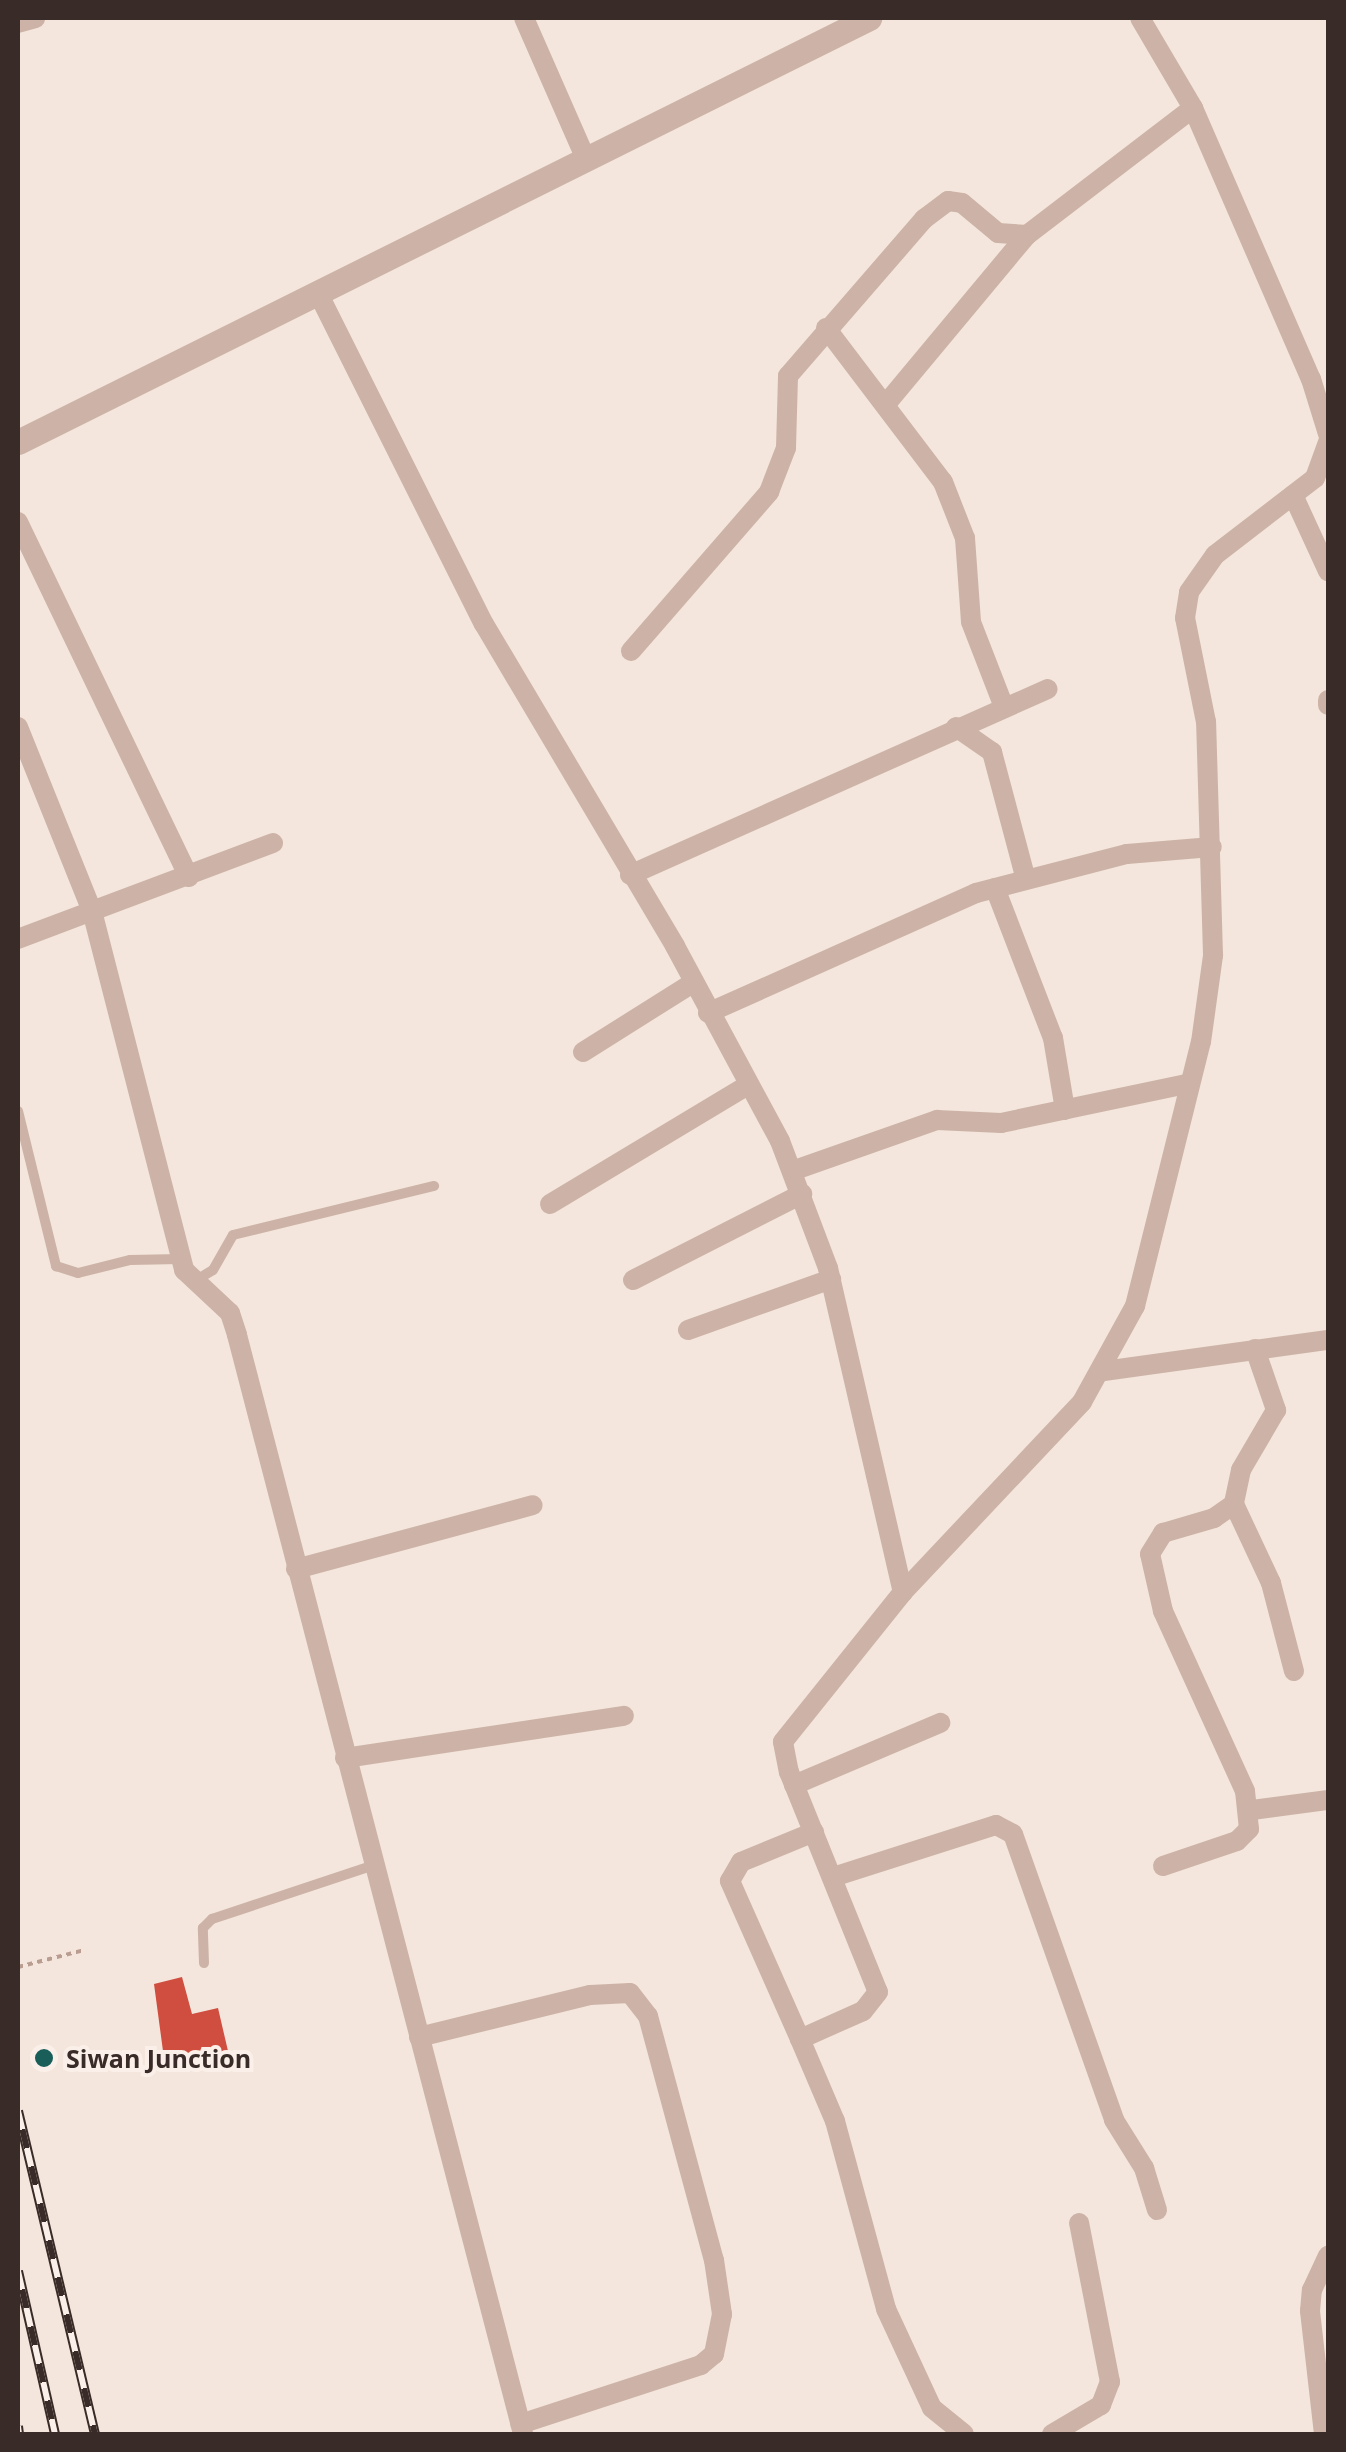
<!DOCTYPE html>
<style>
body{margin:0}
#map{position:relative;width:1346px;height:2452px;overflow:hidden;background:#f4e6dc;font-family:"Open Sans",sans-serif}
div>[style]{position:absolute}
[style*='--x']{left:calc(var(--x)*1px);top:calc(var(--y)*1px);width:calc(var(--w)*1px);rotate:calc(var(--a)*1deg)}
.building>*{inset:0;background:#cf4e3f}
.path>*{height:4px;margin-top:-2px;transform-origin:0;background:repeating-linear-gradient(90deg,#ba9d91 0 5px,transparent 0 10px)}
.service>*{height:10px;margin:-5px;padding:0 5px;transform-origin:5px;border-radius:5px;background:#cdb3a7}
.minor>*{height:20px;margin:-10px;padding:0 10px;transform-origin:10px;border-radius:10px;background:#cdb3a7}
.tertiary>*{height:25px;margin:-12.5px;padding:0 12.5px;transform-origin:12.5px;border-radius:12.5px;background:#cdb3a7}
.rail>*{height:10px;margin-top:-5px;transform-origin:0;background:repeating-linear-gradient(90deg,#fbf0e9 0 19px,#392b28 0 38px);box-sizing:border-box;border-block:2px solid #392b28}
.dots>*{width:28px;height:28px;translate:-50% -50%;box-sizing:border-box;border:5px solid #fbf0e9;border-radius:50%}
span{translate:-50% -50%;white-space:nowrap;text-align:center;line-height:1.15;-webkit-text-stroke:8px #fbf0e9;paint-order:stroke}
.poi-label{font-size:25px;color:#392b28;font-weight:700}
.left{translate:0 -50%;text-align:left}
.frame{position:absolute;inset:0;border:20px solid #392b28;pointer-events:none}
</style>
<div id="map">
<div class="building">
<i style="clip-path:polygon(182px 1977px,192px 2014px,218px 2008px,228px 2051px,165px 2066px,154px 1984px)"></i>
</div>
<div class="path">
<i style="--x:18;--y:1967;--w:68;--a:-14.4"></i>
</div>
<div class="service">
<i style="--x:18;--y:1111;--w:160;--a:76.2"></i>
<i style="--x:56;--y:1266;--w:23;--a:18"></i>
<i style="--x:78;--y:1273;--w:54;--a:-14"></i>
<i style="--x:130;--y:1260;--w:50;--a:-1.1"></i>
<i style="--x:193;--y:1282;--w:23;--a:-31"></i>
<i style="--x:213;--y:1270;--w:40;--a:-60.3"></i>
<i style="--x:233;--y:1235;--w:207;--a:-13.7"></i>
<i style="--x:204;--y:1963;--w:35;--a:-92"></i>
<i style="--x:203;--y:1928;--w:13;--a:-45"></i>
<i style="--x:212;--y:1919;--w:171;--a:-18.4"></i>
</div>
<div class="minor">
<i style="--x:524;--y:18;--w:154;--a:66.3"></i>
<i style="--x:1140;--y:18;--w:104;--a:59.5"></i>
<i style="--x:1193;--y:108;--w:296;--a:66.5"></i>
<i style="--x:1311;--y:379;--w:58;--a:72.8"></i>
<i style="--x:18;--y:23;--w:18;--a:-16"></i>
<i style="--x:318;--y:293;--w:370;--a:63.4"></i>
<i style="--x:484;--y:624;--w:374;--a:59.3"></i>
<i style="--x:675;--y:946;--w:221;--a:61.7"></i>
<i style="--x:780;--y:1141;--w:136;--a:69.3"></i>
<i style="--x:828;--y:1268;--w:333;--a:77"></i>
<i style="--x:903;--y:1592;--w:192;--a:128.7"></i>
<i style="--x:783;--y:1742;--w:31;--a:79"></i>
<i style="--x:789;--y:1772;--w:237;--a:68"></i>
<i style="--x:878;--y:1992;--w:24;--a:128"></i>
<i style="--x:863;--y:2011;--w:69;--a:156"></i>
<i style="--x:800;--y:2039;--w:89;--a:66.9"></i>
<i style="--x:835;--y:2121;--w:195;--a:74.8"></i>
<i style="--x:886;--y:2309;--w:109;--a:65.1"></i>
<i style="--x:932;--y:2408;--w:41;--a:39.1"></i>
<i style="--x:826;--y:328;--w:193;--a:52.8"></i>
<i style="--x:943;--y:482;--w:60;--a:68.6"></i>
<i style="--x:965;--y:538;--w:84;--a:85.9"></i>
<i style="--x:971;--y:622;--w:91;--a:68.8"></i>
<i style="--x:886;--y:404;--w:220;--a:-50.2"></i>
<i style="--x:1293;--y:495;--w:84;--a:65.3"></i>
<i style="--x:18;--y:522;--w:394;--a:64.3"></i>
<i style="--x:631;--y:651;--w:211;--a:-49"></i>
<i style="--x:769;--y:492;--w:47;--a:-68.9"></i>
<i style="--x:786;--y:448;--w:72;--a:-88.4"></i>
<i style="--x:788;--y:376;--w:208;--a:-49.1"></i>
<i style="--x:924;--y:219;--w:30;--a:-37"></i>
<i style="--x:948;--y:201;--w:14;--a:8"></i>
<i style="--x:962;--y:203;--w:47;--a:39.8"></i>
<i style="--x:998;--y:233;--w:29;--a:4"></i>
<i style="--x:1027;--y:235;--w:209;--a:-37.4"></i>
<i style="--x:1328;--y:700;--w:5;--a:90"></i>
<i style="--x:18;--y:727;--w:198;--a:68.1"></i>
<i style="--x:92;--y:911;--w:79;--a:159.3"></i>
<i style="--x:956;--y:727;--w:44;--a:34.8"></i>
<i style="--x:992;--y:752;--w:132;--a:75.1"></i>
<i style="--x:273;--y:843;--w:193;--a:159.4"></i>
<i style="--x:92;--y:911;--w:371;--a:75.6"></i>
<i style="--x:184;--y:1270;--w:63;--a:43.1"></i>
<i style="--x:230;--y:1313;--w:23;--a:72"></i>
<i style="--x:237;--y:1335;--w:1136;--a:75.41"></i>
<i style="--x:630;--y:875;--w:457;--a:-24"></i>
<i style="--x:995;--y:888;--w:161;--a:68.9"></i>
<i style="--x:1053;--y:1038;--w:73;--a:80.5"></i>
<i style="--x:708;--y:1013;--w:294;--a:-24.1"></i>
<i style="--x:976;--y:893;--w:156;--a:-14.5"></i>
<i style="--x:1127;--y:854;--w:85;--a:-4.7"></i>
<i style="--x:583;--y:1052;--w:131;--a:-32.2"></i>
<i style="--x:792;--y:1171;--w:154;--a:-19.4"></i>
<i style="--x:937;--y:1120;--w:64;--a:2.7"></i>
<i style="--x:1001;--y:1123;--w:193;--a:-11.9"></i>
<i style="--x:550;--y:1204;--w:231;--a:-31"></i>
<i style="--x:633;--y:1280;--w:190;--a:-27"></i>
<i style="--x:688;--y:1330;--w:152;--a:-19.6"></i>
<i style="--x:1255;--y:1349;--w:65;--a:71"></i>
<i style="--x:1276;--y:1410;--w:69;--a:120.3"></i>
<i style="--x:1241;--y:1470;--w:35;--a:102"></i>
<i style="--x:1234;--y:1504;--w:87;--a:64.9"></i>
<i style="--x:1271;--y:1583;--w:91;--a:75.4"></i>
<i style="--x:1104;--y:1371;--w:226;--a:-7.9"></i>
<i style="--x:296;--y:1569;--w:245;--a:-15.1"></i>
<i style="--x:903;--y:1592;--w:261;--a:-46.7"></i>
<i style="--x:1082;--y:1402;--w:110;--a:-61.1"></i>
<i style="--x:1135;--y:1306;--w:272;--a:-76"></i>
<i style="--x:1201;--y:1042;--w:88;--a:-82.1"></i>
<i style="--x:1213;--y:955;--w:233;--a:-91.7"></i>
<i style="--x:1206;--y:722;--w:106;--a:-101.4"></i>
<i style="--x:1185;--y:618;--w:26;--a:-81"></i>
<i style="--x:1189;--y:592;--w:45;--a:-54.9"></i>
<i style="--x:1215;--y:555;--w:126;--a:-37.6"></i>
<i style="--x:1315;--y:478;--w:38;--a:-70"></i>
<i style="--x:345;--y:1758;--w:282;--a:-8.6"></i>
<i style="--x:794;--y:1785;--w:159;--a:-23"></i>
<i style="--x:1252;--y:1810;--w:77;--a:-7.5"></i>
<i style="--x:1163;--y:1866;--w:78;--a:-18.7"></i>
<i style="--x:1237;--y:1841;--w:17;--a:-45"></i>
<i style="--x:1249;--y:1829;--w:38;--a:-96"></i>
<i style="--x:1245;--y:1791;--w:198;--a:-114.5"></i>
<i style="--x:1163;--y:1611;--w:58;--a:-102.8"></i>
<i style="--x:1150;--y:1554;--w:25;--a:-58"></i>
<i style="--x:1163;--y:1533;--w:53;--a:-16.4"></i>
<i style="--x:1214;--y:1518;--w:24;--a:-35"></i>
<i style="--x:833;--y:1877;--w:171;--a:-17.7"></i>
<i style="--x:996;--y:1825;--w:19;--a:28"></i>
<i style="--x:1013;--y:1834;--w:303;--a:70.5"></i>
<i style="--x:1114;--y:2120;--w:57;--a:58"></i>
<i style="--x:1144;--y:2168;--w:44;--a:72.8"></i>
<i style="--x:419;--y:2037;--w:176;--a:-13.8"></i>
<i style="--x:590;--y:1995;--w:40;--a:-2.9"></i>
<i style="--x:630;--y:1993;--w:29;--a:52"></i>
<i style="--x:648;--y:2016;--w:253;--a:74.9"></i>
<i style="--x:714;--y:2260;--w:55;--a:81.6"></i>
<i style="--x:722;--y:2314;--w:41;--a:101.3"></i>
<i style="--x:714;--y:2354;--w:17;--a:140"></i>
<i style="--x:701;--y:2365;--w:190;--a:161.9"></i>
<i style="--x:800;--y:2039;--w:173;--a:-113.9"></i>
<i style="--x:730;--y:1881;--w:22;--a:-60"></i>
<i style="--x:741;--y:1862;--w:79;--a:-22.3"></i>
<i style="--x:1052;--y:2434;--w:57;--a:-30.6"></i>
<i style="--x:1101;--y:2405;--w:25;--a:-69"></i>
<i style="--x:1110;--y:2382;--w:162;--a:-101"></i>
<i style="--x:1324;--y:2434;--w:124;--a:-96.5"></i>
<i style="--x:1310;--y:2311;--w:21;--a:-85"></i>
<i style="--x:1312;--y:2290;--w:38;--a:-65"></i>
</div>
<div class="tertiary">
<i style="--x:18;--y:442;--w:951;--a:-26.48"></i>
</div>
<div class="rail">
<i style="--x:18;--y:2111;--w:332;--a:76.6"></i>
<i style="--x:18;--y:2271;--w:167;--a:77.2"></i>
<i style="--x:18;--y:2426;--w:8;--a:83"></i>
</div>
<div class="dots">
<i style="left:44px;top:2058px;background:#1a5e5a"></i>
</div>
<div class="poi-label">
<span class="left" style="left:66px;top:2058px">Siwan Junction</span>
</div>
<div class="frame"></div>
</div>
